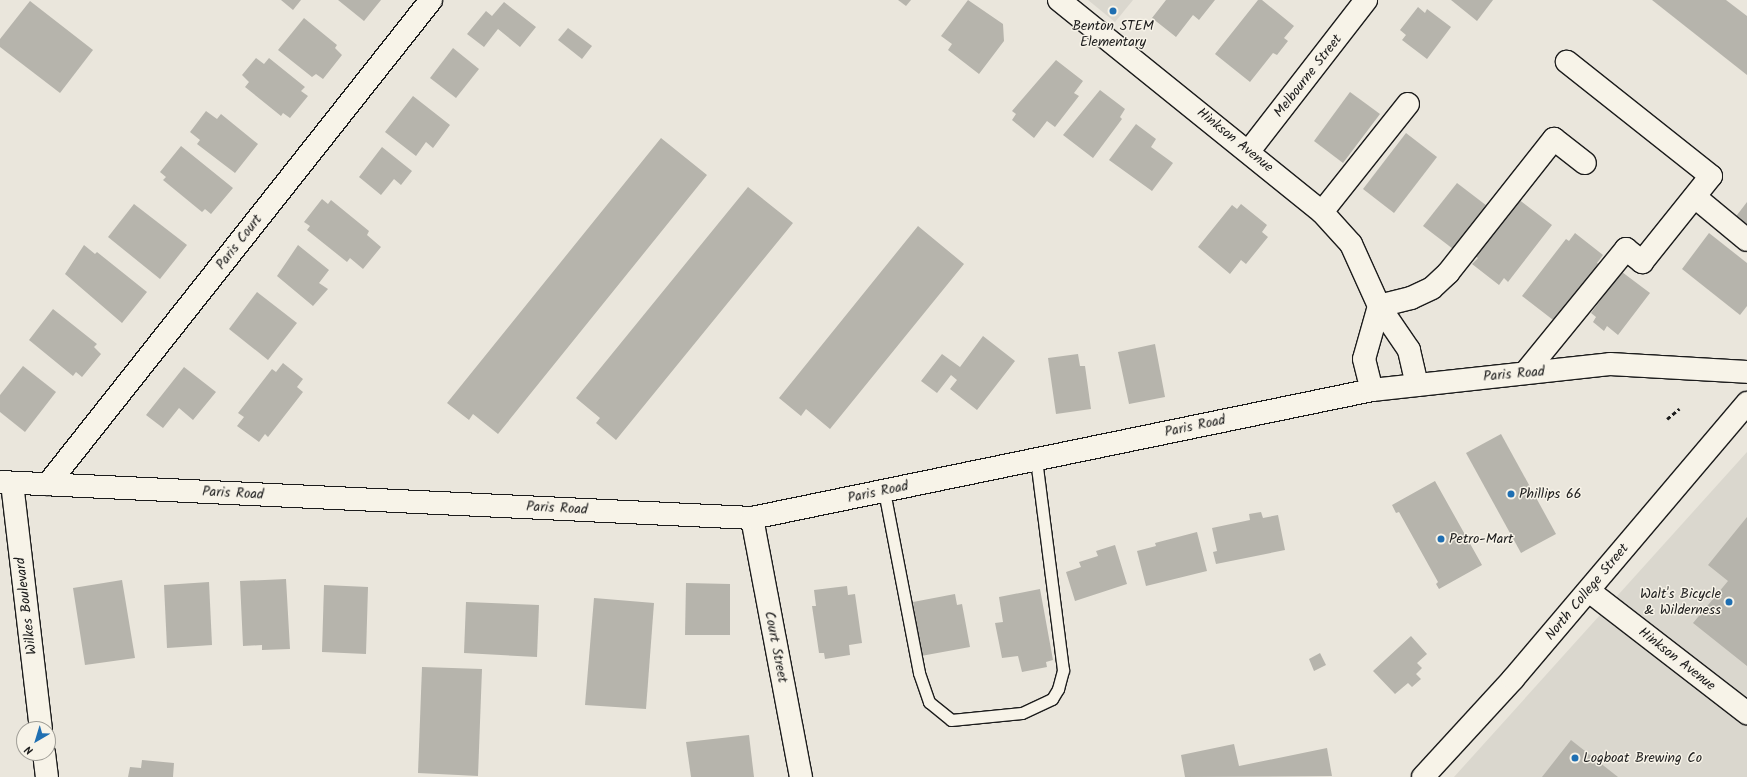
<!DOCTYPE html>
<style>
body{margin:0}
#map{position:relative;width:1747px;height:777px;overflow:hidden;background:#eae6dc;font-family:Kalam,sans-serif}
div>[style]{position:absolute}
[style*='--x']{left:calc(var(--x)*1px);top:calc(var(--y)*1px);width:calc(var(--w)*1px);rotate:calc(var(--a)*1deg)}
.built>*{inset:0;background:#dad7ce}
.building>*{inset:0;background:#b6b4ac}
.path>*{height:2.5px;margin-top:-1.25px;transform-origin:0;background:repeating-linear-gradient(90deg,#1c1c1c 0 4px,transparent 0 7px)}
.roads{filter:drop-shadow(1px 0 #1c1c1c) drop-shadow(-1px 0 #1c1c1c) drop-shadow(0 1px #1c1c1c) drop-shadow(0 -1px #1c1c1c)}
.service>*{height:11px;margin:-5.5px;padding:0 5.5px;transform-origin:5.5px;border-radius:5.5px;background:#f7f3e8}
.minor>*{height:22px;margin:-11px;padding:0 11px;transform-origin:11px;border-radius:11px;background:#f7f3e8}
.secondary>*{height:22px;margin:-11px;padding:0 11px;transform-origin:11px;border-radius:11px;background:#f7f3e8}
.dots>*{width:11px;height:11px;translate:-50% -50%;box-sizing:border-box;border:2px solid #f7f3e8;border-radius:50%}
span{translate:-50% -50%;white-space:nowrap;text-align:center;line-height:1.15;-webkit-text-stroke:3px #f7f3e8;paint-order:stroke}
.poi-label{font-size:14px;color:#1c1c1c}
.left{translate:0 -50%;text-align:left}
.right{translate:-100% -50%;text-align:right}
.street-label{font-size:14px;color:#1c1c1c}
.north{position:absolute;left:16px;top:721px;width:40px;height:40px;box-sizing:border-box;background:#f7f3e8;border:1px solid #9f9d96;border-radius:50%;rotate:218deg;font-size:11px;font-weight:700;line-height:16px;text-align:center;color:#1c1c1c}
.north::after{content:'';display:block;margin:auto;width:14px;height:18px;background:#1f6fb2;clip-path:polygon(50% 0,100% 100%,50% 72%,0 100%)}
</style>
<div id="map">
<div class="built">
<i style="clip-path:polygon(1088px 0,1133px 0,1115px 22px)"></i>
<i style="clip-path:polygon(1747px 452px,1747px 777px,1454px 777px)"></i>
</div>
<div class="building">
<i style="clip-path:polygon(281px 0,301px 0,293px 10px)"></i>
<i style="clip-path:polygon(338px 0,381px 0,364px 21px)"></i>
<i style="clip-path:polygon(898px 0,911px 0,906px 6px)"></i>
<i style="clip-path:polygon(968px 0,1003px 24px,1004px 41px,979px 74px,948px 50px,952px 44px,941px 36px)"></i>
<i style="clip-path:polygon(1166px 0,1215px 0,1199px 20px,1193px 15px,1176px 37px,1152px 18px)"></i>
<i style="clip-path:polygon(1258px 0,1262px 0,1294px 26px,1284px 38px,1288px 41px,1277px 55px,1273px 53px,1250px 82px,1215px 54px)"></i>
<i style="clip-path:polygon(1451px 0,1493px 0,1477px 21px)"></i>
<i style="clip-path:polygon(1652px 0,1726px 0,1747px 16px,1747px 75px)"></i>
<i style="clip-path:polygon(30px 1px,93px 50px,60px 93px,0 47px,0 39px)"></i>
<i style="clip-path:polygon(504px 2px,536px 27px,520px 47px,498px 29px,484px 47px,467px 34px,486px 11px,492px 16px)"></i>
<i style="clip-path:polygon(1418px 7px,1425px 13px,1427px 9px,1451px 27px,1427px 59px,1402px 40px,1406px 35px,1400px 30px)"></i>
<i style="clip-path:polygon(304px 18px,337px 45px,335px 48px,342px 55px,323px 79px,316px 74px,312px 77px,278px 50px)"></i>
<i style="clip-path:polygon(568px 28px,592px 46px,582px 59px,558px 40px)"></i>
<i style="clip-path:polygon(453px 48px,479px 69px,456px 98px,430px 78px)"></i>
<i style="clip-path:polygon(256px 58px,264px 64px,269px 58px,305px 87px,301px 91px,308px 96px,290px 118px,283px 113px,281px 116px,245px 87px,249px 82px,242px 75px)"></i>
<i style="clip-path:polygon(1056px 60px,1083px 81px,1074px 93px,1079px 96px,1055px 127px,1047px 121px,1034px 138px,1012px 120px,1016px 114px,1012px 111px)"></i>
<i style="clip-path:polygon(1100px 90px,1125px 109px,1120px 117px,1122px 119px,1093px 158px,1063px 135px)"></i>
<i style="clip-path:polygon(1350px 92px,1380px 114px,1343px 163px,1314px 141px)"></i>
<i style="clip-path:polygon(413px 96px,450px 125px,433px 148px,426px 142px,416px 156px,385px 132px)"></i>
<i style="clip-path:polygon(206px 111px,217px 119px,221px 114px,258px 144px,235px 173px,197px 144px,200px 140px,190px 132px)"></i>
<i style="clip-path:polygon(1136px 124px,1156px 139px,1151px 147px,1173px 163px,1152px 191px,1109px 160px)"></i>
<i style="clip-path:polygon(1406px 133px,1437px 157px,1394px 213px,1363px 189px)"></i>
<i style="clip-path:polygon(661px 138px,707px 175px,498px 434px,473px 414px,469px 420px,447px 403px)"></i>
<i style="clip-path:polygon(181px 146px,233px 188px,211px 214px,205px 209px,202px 212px,163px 180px,166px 177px,160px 172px)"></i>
<i style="clip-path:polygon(382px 147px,412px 171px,401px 185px,394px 179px,381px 195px,359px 177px)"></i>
<i style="clip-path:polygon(1457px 183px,1491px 209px,1457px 252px,1423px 226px)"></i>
<i style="clip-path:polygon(748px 187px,793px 223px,616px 440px,596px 423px,600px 418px,576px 398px)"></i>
<i style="clip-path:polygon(322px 199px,328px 204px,331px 200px,369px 231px,367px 235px,381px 247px,363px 269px,350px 258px,347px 262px,307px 230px,310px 226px,304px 222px)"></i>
<i style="clip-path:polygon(1518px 199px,1552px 225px,1508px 282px,1504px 278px,1499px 285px,1472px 264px,1478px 258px,1474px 255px)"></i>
<i style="clip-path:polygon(1747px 202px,1747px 229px,1734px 219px)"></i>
<i style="clip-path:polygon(134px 204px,187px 245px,160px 279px,108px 237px)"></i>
<i style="clip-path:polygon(1241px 204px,1267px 225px,1262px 232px,1268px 237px,1246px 264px,1241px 260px,1230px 274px,1198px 247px,1232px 205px,1237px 209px)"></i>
<i style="clip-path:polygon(918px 226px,964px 264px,830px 429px,806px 409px,801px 416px,779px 398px)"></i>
<i style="clip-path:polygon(1575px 233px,1603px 255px,1597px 263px,1601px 266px,1557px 323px,1522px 296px,1566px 239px,1569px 241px)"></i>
<i style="clip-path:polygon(1709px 233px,1747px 263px,1747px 306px,1740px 315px,1682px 269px)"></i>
<i style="clip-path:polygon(84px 245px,95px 254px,97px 252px,147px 292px,122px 323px,65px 274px)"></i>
<i style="clip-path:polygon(298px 245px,329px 270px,319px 283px,328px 289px,313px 306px,277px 276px)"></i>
<i style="clip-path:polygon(1618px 269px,1650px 293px,1618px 335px,1607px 326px,1604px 331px,1593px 322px,1596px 317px,1591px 313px,1616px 279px,1613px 276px)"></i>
<i style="clip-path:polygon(257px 292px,297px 323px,268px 360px,229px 329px)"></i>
<i style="clip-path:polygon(53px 309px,97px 344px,94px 347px,101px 354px,82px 377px,76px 372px,73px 376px,29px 340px)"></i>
<i style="clip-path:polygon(983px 336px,1015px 361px,977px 410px,950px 389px,957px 380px,951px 375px,937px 393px,921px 381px,942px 354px,960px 367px)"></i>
<i style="clip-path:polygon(1155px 344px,1165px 397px,1129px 404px,1118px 352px)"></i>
<i style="clip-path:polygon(1078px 354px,1080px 366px,1085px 366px,1091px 409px,1056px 414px,1048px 358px)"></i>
<i style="clip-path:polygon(283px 363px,303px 379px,297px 387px,303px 392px,268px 437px,265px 434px,259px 442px,237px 426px,244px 417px,238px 413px,272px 369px,276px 372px)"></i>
<i style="clip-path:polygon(23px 366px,56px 392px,25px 432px,0 412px,0 395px)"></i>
<i style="clip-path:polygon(184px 367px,216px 392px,193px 420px,179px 408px,163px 428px,146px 415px)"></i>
<i style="clip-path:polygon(1501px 434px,1556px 534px,1521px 553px,1466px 453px)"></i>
<i style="clip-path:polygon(1435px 481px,1482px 565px,1439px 589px,1436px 584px,1438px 582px,1399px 512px,1396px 513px,1392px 505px)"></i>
<i style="clip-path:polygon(1261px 512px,1263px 518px,1278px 515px,1285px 550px,1216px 564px,1213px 552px,1217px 551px,1212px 528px,1250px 520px,1249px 514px)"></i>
<i style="clip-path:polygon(1747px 517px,1747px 666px,1693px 623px,1728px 581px,1708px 565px)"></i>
<i style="clip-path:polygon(1197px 532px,1207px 571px,1146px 586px,1137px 551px,1156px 546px,1155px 543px)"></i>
<i style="clip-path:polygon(1115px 545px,1127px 584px,1075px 601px,1066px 572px,1081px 567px,1079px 562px,1098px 556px,1096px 551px)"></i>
<i style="clip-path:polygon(286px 579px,290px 649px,262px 650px,262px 645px,243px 646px,240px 581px)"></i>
<i style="clip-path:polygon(122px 580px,135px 658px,85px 665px,73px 588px)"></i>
<i style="clip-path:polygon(209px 582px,212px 645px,167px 648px,164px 585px)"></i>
<i style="clip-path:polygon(686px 583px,730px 584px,730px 635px,685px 635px)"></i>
<i style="clip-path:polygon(324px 585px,368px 587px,366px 654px,322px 652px)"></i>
<i style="clip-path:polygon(847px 586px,848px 595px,855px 594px,862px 643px,849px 645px,850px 655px,825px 659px,824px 653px,819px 653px,812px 606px,816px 606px,814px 590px)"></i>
<i style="clip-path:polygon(1040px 589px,1053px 660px,1046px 662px,1047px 667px,1022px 672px,1018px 656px,1002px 658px,995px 623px,1003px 622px,999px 597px)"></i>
<i style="clip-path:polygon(955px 594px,957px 605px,962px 604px,970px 647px,921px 656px,913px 602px)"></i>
<i style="clip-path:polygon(594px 598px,654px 603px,646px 709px,585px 705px)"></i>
<i style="clip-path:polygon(466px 602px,539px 605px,537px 657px,464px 653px)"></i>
<i style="clip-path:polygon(1411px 636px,1427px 654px,1417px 663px,1422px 668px,1416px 674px,1421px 679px,1412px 687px,1408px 683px,1395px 694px,1373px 671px)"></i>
<i style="clip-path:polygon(1320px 653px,1326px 665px,1314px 671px,1309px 659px)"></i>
<i style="clip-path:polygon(422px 667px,482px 669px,478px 776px,418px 773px)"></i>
<i style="clip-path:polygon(749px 735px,754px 777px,691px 777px,686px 742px)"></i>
<i style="clip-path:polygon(1571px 740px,1618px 777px,1542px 777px)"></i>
<i style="clip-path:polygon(1234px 744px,1239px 766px,1327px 748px,1332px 776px,1185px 777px,1181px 755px)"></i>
<i style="clip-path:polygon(142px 760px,174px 763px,173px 777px,128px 777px,130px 767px,141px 768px)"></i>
</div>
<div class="path">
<i style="--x:1667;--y:419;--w:16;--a:-40"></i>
</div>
<div class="roads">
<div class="service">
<i style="--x:884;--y:491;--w:185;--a:79.1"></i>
<i style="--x:919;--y:673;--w:31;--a:71"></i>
<i style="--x:929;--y:702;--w:28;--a:39"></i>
<i style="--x:951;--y:720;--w:71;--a:-5.6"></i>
<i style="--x:1022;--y:713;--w:33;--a:-25"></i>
<i style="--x:1052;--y:699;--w:12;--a:-59"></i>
<i style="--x:1058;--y:689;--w:20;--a:-75"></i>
<i style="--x:1063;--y:670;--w:213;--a:-97.3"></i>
</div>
<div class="minor">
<i style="--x:1059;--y:0;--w:338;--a:38.9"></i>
<i style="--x:1322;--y:212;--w:43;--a:47.8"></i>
<i style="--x:1351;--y:244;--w:68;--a:65.7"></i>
<i style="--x:1379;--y:306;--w:55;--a:105.8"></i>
<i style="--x:1364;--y:359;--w:32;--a:76"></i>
<i style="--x:1249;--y:151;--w:191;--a:-52.2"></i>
<i style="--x:1695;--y:197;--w:67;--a:39.6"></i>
<i style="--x:1322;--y:212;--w:138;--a:-51.5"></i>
<i style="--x:1525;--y:373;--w:160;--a:-50.8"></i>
<i style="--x:1626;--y:249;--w:21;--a:39"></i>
<i style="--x:1642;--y:262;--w:110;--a:-51.3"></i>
<i style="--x:1711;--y:176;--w:184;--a:-141.6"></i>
<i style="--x:1417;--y:385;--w:36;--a:-103"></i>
<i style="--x:1409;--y:350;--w:53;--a:-124.3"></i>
<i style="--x:1379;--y:306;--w:33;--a:-14"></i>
<i style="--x:1411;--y:298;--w:23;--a:-25"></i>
<i style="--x:1432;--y:288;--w:22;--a:-43"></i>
<i style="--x:1448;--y:273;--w:171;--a:-51.7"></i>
<i style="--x:1554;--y:139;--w:39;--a:38"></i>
<i style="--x:12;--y:483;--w:248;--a:83.3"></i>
<i style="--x:48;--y:484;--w:617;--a:-51.64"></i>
<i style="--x:752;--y:518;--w:264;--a:79.3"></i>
<i style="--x:1589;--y:591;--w:200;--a:37.7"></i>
<i style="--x:44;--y:753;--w:24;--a:83"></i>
</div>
<div class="secondary">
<i style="--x:0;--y:482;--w:753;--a:2.74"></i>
<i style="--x:752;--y:518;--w:633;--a:-11.66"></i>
<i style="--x:1372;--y:390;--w:239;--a:-6.2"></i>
<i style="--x:1610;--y:364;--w:137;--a:3.3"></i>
<i style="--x:1423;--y:777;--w:133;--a:-47.4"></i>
<i style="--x:1513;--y:679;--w:362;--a:-49.7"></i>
</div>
</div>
<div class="dots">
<i style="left:1113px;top:11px;background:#1f6fb2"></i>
<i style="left:1511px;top:494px;background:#1f6fb2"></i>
<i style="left:1441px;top:539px;background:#1f6fb2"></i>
<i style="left:1729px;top:602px;background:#1f6fb2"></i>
<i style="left:1575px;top:758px;background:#1f6fb2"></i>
</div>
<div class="poi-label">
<span style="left:1113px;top:34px">Benton STEM<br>Elementary</span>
<span class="left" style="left:1519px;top:494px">Phillips 66</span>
<span class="left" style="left:1449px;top:539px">Petro-Mart</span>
<span class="right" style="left:1721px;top:602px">Walt's Bicycle<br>&amp; Wilderness</span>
<span class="left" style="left:1583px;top:758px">Logboat Brewing Co</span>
</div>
<div class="street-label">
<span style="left:1308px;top:76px;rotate:-52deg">Melbourne Street</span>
<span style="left:1235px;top:140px;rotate:39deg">Hinkson Avenue</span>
<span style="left:239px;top:242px;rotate:-52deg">Paris Court</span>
<span style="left:1514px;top:374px;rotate:-5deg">Paris Road</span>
<span style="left:1195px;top:426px;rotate:-12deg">Paris Road</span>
<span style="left:878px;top:492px;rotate:-12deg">Paris Road</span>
<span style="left:233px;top:493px;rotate:3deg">Paris Road</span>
<span style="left:557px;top:508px;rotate:3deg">Paris Road</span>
<span style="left:1587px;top:592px;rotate:-50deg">North College Street</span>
<span style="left:26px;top:606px;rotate:-97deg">Wilkes Boulevard</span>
<span style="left:776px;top:647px;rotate:79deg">Court Street</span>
<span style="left:1677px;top:659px;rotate:38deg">Hinkson Avenue</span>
</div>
<div class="north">N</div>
</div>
